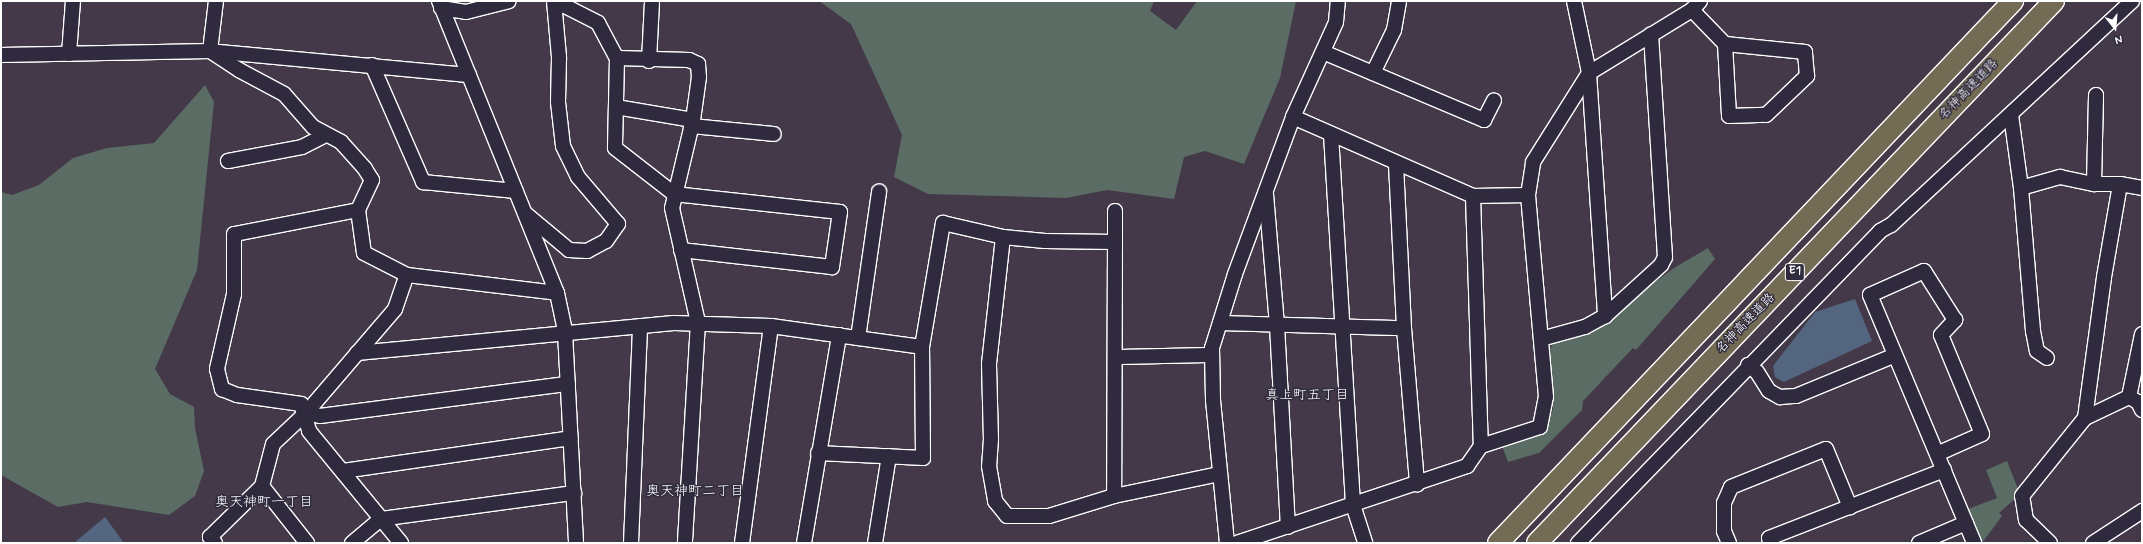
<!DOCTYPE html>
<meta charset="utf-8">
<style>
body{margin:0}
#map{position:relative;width:2143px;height:544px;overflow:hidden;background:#443949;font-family:Mynerve,"Klee One",sans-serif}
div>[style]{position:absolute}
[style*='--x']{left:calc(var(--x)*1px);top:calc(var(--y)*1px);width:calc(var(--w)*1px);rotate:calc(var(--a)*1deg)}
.green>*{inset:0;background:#5a6c64}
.water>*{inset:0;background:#54667f}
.roads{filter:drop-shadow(1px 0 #fff) drop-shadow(-1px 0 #fff) drop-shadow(0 1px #fff) drop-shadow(0 -1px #fff)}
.minor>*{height:14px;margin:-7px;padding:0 7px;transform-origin:7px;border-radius:7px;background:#2f2a3d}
.highway>*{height:20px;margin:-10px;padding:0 10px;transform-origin:10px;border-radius:10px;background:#746b55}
span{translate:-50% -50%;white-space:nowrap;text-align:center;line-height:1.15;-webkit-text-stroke:3px #2f2a3d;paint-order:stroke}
.shield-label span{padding:1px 3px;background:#2f2a3d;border:1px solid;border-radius:3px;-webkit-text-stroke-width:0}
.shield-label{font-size:12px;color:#fff;font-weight:700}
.street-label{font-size:13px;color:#fff}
.neighbourhood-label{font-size:14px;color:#fff}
.frame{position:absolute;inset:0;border:2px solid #fff;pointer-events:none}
.north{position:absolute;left:2095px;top:8px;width:40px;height:40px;-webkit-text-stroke:3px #2f2a3d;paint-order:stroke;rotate:163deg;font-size:11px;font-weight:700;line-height:16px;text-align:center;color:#fff}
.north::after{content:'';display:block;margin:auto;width:14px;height:18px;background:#fff;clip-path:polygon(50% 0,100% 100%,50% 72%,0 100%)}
</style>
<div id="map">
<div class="green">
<i style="clip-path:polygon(819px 1px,1154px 1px,1150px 11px,1176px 30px,1197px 1px,1296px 1px,1280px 78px,1244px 164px,1205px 151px,1184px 157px,1174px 199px,1107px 190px,1066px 198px,928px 194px,894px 177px,902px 135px,851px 24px)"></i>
<i style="clip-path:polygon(205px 85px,214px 102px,197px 270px,155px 369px,170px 394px,194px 407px,195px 428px,204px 471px,195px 496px,169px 515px,87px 502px,58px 507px,1px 475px,1px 192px,12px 195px,39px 185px,73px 158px,107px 148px,154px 143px)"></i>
<i style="clip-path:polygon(1708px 248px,1715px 259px,1636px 350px,1633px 348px,1583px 401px,1582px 410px,1539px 453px,1508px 462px,1502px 446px,1542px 432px,1553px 410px,1549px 350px,1555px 341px,1585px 333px,1674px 268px)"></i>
<i style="clip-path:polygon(2007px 461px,2020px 494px,1999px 513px,2002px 516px,1982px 543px,1968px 509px,1997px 498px,1986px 470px)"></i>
</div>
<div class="water">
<i style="clip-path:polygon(1855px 299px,1872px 341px,1784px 382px,1775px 377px,1773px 366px,1815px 312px)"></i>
<i style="clip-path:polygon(105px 517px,124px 543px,74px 543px)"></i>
</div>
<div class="roads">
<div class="minor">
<i style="--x:439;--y:1;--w:315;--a:68"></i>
<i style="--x:557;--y:293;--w:40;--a:78"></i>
<i style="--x:565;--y:332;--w:211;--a:87"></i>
<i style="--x:560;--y:1;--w:7;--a:45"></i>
<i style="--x:565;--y:6;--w:37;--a:27"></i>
<i style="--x:598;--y:23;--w:40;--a:62"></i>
<i style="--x:617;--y:58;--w:72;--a:1.6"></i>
<i style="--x:689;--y:60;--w:10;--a:24"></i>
<i style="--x:698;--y:64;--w:13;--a:86"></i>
<i style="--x:699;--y:77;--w:43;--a:97.9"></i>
<i style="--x:693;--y:120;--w:90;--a:103.4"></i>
<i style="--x:672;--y:208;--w:117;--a:77.2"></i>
<i style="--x:698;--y:322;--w:221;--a:93.4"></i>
<i style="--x:1574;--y:1;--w:74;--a:78.2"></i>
<i style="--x:1589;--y:73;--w:244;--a:86.2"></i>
<i style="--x:441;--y:8;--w:25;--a:9"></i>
<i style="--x:466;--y:12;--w:44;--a:-14.3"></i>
<i style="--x:1692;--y:10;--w:47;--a:45.9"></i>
<i style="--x:1725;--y:44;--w:72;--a:86.8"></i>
<i style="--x:1729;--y:116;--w:37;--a:-2"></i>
<i style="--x:1766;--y:115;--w:57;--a:-43.6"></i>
<i style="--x:1807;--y:76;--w:24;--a:-95"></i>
<i style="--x:1805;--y:52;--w:80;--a:-174.3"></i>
<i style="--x:210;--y:51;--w:35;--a:33"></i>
<i style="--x:239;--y:70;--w:51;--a:28.1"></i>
<i style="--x:284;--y:94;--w:44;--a:48.7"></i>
<i style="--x:313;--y:127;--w:32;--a:28"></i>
<i style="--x:341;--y:142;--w:36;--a:48"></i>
<i style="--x:365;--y:169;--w:13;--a:58"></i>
<i style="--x:372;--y:180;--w:33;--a:115"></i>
<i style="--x:358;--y:210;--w:43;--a:82.1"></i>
<i style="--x:364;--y:253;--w:48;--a:27.1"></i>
<i style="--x:407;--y:275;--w:151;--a:6.8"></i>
<i style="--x:210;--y:51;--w:50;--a:-83.2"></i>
<i style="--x:1323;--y:52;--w:175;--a:22.9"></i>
<i style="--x:1484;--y:120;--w:22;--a:-63"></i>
<i style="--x:69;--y:54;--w:53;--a:-85.7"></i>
<i style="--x:1;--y:55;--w:209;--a:-1.1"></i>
<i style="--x:210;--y:51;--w:260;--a:5.3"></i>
<i style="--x:617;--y:58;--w:90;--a:91.3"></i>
<i style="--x:615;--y:148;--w:75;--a:37.9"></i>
<i style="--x:674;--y:194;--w:167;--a:6.2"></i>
<i style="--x:840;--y:212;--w:56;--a:98.3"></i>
<i style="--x:832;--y:267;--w:152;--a:-173.6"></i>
<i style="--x:649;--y:61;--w:60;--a:-87.1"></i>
<i style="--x:372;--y:65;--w:128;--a:66.4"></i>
<i style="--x:423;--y:182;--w:93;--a:5.5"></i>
<i style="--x:1373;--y:73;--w:48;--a:-64"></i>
<i style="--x:1394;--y:30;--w:29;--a:-80"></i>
<i style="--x:616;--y:107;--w:78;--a:9.6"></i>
<i style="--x:2011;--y:115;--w:74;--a:82.2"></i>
<i style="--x:2021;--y:188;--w:41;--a:-15.8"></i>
<i style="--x:2060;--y:177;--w:35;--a:12"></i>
<i style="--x:2094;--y:184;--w:26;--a:0"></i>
<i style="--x:1293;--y:117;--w:197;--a:23.7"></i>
<i style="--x:1473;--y:196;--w:55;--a:-1"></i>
<i style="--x:691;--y:126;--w:83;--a:5.5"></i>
<i style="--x:1331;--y:134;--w:372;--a:86.6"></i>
<i style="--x:1353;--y:505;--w:40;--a:72"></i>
<i style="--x:228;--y:161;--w:75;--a:-10.7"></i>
<i style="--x:302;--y:147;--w:27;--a:-27"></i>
<i style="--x:1396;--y:164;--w:164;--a:87.2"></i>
<i style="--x:1404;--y:328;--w:157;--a:85.2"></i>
<i style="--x:2094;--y:184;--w:89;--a:-88.7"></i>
<i style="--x:2021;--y:188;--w:144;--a:85.2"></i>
<i style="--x:2033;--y:331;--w:20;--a:79"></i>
<i style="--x:2037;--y:351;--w:12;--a:35"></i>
<i style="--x:1266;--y:194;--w:131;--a:85.2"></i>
<i style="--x:1277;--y:325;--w:202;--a:86.9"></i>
<i style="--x:1473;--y:196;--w:250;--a:88.2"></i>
<i style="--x:358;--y:210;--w:126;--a:169"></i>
<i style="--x:234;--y:234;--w:60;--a:90"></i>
<i style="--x:234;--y:294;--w:77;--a:102.8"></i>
<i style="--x:217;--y:369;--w:21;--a:76"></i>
<i style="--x:222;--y:389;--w:16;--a:22"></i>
<i style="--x:237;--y:395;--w:65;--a:8"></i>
<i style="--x:301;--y:404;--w:28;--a:73"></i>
<i style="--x:309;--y:431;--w:145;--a:50.6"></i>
<i style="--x:526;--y:214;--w:56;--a:39.9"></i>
<i style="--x:569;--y:250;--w:18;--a:3"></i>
<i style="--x:587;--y:251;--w:21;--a:-28"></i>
<i style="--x:606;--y:241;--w:21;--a:-55"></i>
<i style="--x:618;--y:224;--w:62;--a:-130.4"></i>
<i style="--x:578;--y:177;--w:34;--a:-116"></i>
<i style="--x:563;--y:146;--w:44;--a:-96.5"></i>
<i style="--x:558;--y:102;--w:45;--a:-88.7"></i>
<i style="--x:559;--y:57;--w:56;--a:-95.1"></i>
<i style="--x:1003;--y:237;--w:128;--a:96.3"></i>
<i style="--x:989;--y:364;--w:75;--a:88.5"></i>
<i style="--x:991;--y:439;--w:27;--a:94"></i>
<i style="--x:989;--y:466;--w:36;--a:80"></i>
<i style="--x:995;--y:501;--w:19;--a:51"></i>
<i style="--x:1007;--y:516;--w:42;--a:0"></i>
<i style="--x:1049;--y:516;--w:68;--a:-17.1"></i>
<i style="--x:1114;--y:496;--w:107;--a:-11.8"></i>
<i style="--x:1115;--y:242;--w:31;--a:-90"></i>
<i style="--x:1220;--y:323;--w:184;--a:1.6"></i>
<i style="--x:858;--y:338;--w:148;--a:-81.8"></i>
<i style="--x:1541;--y:339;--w:46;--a:-15.3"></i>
<i style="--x:1585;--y:327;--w:23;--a:-29"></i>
<i style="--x:1605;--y:316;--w:76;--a:-42.3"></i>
<i style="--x:1661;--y:265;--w:9;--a:-63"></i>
<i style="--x:1665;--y:257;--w:223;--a:-93.6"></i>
<i style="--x:357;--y:353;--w:318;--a:-5.4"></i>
<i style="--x:674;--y:323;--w:97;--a:1.8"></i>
<i style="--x:771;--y:326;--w:152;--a:7.9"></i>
<i style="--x:1115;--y:357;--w:97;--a:-1.2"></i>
<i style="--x:1748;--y:365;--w:11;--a:38"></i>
<i style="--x:1757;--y:372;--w:22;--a:58"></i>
<i style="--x:1769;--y:391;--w:13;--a:29"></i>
<i style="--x:1780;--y:397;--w:16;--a:-4"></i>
<i style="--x:1796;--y:396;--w:105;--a:-22.4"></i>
<i style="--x:2129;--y:397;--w:64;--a:-78.3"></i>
<i style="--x:306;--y:413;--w:14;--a:12"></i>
<i style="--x:320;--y:416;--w:250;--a:-7.4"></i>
<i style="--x:2085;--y:418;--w:142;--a:-82.3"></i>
<i style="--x:2104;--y:277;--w:94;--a:-80.2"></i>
<i style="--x:2120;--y:184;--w:22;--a:10"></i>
<i style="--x:818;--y:453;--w:105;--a:2.7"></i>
<i style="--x:923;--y:458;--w:111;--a:-90.5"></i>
<i style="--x:922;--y:347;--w:126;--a:-80.4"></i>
<i style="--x:943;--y:223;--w:62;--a:13.1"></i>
<i style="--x:1003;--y:237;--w:42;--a:5.4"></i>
<i style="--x:1045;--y:241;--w:70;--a:0.8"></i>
<i style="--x:1115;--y:242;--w:254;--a:90.2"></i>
<i style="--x:1937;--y:454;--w:49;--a:-24"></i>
<i style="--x:1982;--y:434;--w:107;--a:-112.5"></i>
<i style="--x:1941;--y:335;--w:21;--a:-47"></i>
<i style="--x:1955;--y:320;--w:58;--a:-122.3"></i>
<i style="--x:1924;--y:271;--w:59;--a:156"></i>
<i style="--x:1870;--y:295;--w:269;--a:67.2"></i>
<i style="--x:343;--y:471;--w:230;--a:-8.2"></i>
<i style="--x:262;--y:486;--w:73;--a:51.7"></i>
<i style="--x:215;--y:543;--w:8;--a:-130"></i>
<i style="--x:210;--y:537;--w:73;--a:-44.4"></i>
<i style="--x:262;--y:486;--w:43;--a:-75.3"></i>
<i style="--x:273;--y:444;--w:45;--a:-43.2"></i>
<i style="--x:306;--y:413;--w:137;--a:-49.4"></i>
<i style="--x:395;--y:309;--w:36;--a:-71"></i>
<i style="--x:352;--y:543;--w:38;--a:-40"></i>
<i style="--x:381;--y:519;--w:195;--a:-7.7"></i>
<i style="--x:631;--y:543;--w:217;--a:-87.6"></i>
<i style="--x:742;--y:543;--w:219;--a:-82.4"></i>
<i style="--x:804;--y:543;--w:211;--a:-80.4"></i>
<i style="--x:875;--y:543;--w:88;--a:-80.9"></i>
<i style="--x:1227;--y:543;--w:144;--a:-95.6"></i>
<i style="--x:1213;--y:400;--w:52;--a:-91.1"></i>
<i style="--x:1212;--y:348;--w:77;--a:-72.7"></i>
<i style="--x:1235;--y:274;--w:167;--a:-69.7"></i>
<i style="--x:1293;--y:117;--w:104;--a:-65.6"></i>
<i style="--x:1336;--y:22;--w:21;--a:-85"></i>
<i style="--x:1237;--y:543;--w:243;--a:-18.5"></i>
<i style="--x:1467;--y:466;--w:24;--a:-55"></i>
<i style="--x:1481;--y:446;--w:62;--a:-17.9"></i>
<i style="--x:1540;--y:427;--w:31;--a:-79"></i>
<i style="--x:1546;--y:397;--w:203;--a:-95.1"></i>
<i style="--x:1528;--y:195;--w:33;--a:-81"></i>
<i style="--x:1533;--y:162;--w:105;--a:-57.8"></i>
<i style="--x:1589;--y:73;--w:121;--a:-31.5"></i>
<i style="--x:1692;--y:10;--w:12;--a:-48"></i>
<i style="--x:1578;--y:543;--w:434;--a:-45.9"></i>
<i style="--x:1880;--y:231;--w:13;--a:-29"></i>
<i style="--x:1891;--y:225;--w:329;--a:-42.9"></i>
<i style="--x:1729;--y:543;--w:13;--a:-113"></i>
<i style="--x:1724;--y:531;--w:28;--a:-90"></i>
<i style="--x:1724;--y:503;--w:17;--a:-66"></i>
<i style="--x:1731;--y:487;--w:102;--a:-21.8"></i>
<i style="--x:1826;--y:449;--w:63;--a:67.5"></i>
<i style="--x:1771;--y:543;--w:5;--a:-112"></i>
<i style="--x:1769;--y:538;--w:188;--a:-21.2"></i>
<i style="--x:1919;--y:543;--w:51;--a:-23.1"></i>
<i style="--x:2050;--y:543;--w:33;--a:-136"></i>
<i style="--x:2026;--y:520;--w:24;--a:-99"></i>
<i style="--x:2022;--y:496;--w:100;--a:-51.1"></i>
<i style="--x:2085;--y:418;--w:49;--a:-25.5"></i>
<i style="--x:2129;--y:397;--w:10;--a:29"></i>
<i style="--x:2138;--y:402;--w:9;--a:63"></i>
<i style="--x:2093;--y:543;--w:59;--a:-33.1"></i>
</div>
<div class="highway">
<i style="--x:1498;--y:543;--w:748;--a:-46.46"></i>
<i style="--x:1537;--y:543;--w:749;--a:-46.35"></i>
</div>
</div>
<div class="shield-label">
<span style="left:1795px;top:272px">E1</span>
</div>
<div class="street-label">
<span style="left:1969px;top:90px;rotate:-46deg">名神高速道路</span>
<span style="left:1746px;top:324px;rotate:-46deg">名神高速道路</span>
</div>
<div class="neighbourhood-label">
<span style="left:1307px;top:395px">真上町五丁目</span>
<span style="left:695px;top:491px">奥天神町二丁目</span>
<span style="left:264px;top:502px">奥天神町一丁目</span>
</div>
<div class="frame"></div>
<div class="north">N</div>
</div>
